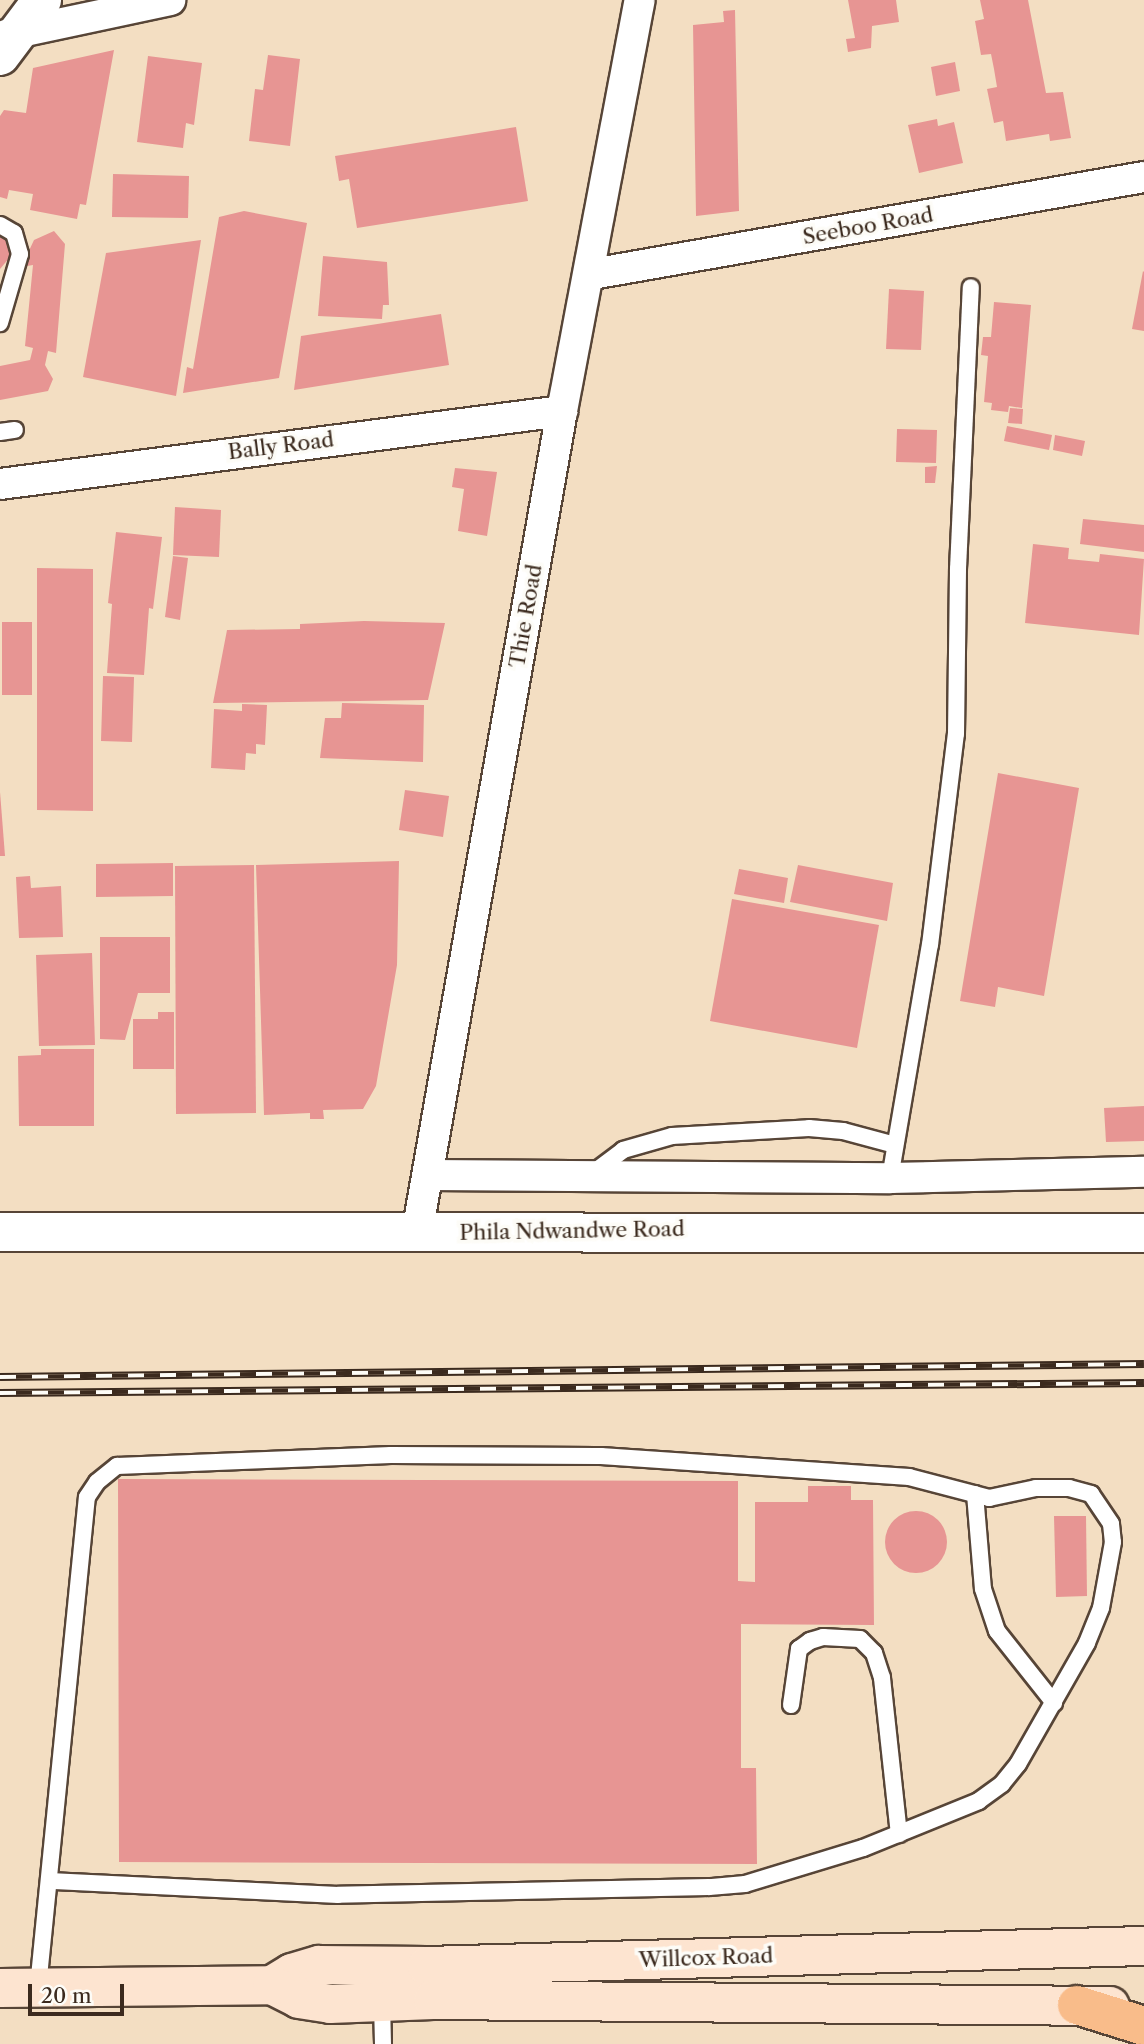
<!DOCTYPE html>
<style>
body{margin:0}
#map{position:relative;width:1144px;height:2044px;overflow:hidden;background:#f3dec2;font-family:"Libre Caslon Text",serif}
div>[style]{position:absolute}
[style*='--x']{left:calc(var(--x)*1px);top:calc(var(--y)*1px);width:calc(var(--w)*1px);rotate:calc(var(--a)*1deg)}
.building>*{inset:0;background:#e79593}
.round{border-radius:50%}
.roads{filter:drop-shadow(2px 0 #574537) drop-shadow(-2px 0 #574537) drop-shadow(0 2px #574537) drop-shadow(0 -2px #574537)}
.service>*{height:16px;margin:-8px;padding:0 8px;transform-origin:8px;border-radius:8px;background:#fff}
.minor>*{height:30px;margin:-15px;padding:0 15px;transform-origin:15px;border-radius:15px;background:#fff}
.tertiary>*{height:38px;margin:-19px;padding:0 19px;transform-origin:19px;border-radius:19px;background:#fff}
.secondary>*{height:38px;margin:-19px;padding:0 19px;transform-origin:19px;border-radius:19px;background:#fde4d0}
.primary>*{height:38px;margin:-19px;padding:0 19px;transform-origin:19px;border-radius:19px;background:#f9bc8a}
.rail>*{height:8px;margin-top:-4px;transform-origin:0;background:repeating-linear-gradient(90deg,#fdfcf7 0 16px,#3b2a1e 0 32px);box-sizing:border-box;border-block:2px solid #3b2a1e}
span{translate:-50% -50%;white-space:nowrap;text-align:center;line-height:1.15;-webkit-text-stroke:7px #fdfcf7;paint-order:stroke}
.street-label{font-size:21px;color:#3b2a1e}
.scale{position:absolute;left:28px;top:1984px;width:96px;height:32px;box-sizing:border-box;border:4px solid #3b2a1e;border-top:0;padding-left:9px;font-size:21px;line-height:24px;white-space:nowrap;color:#3b2a1e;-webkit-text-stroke:5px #fdfcf7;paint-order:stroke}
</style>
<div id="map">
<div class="building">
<i style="clip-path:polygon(848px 0,896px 0,899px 22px,872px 26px,871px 48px,848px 52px,846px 39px,855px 38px)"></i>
<i style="clip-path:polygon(980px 0,1028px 0,1046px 93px,1063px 92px,1071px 138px,1050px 141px,1049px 134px,1006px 141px,1003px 121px,994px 123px,987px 89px,997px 87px,994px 69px,991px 54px,981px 55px,975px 21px,984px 19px)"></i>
<i style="clip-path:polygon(735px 10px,739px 211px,696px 216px,693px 25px,724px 22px,723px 11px)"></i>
<i style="clip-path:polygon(114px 50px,86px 205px,80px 204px,77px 219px,30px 210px,33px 194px,9px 190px,7px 199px,0 197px,0 116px,4px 110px,26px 113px,33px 68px)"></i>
<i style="clip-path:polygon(268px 55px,300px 59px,290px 146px,249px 141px,255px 89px,263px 90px)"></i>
<i style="clip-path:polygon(148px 56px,202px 63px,194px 125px,186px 123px,183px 148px,137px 142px)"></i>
<i style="clip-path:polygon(955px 62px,960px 91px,936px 96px,931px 67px)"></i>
<i style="clip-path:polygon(937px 119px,938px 126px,954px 122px,963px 163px,919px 173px,908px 125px)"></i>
<i style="clip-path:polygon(516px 127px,528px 201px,357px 228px,349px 179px,339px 181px,335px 156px)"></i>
<i style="clip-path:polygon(113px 174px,189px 176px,188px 218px,112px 217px)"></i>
<i style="clip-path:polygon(244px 211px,307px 223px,279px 378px,183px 393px,187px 367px,193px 369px,219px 217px)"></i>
<i style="clip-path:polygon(0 229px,8px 234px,15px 251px,0 269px)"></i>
<i style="clip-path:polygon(54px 231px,65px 244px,56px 353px,48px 351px,45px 365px,53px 379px,48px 391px,0 400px,0 366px,30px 360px,33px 348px,25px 346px,33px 265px,27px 266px,27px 255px,34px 240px)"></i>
<i style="clip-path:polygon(201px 240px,176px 396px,83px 377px,106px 253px)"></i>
<i style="clip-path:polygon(323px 256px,387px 262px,389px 305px,383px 305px,382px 319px,318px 316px)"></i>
<i style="clip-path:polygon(1143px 271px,1144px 272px,1144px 331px,1132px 329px)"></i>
<i style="clip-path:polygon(889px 289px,924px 291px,921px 350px,886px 349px)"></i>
<i style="clip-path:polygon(994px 302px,1031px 305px,1022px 408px,1009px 406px,1008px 412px,991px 410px,992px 403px,984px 402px,988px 356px,981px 355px,983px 337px,991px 337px)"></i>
<i style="clip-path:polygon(441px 314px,449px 365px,294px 390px,301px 336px)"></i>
<i style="clip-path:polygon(1010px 408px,1023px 409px,1022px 424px,1008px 423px)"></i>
<i style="clip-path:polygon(1007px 426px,1052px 435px,1049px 450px,1004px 441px)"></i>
<i style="clip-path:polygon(897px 429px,937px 430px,936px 463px,896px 462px)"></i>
<i style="clip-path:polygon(1055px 435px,1085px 441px,1082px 456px,1053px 450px)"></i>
<i style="clip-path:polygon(937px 466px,935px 483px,925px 483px,925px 467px)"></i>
<i style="clip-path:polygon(455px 468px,497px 472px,487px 536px,458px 531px,464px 489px,452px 487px)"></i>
<i style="clip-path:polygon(175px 507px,221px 510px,219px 557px,173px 555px)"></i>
<i style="clip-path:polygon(1083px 519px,1144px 525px,1144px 552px,1080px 544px)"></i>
<i style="clip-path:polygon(116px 532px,162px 537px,153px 609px,149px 608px,144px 675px,107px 673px,112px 604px,108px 603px)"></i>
<i style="clip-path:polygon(1033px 544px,1069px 548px,1068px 559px,1099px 562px,1100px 554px,1144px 559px,1139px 635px,1025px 623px)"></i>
<i style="clip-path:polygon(173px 556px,188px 558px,180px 620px,165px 617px)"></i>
<i style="clip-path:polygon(37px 568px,93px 569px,93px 811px,37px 810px)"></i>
<i style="clip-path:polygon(364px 621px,445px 623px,428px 700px,213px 703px,227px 630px,300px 629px,300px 624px)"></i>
<i style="clip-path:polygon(2px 622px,32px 622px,32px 695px,2px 695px)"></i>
<i style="clip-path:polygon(103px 676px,134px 677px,132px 742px,101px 741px)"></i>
<i style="clip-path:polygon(342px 703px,424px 705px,423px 762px,320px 758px,325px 718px,341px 718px)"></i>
<i style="clip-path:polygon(242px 704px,267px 705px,265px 745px,256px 744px,256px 754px,246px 753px,245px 770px,211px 768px,214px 709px,242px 711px)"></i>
<i style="clip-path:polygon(998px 773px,1079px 788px,1044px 996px,998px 987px,995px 1007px,960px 1001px)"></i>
<i style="clip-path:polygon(405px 790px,449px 796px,443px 837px,399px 830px)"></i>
<i style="clip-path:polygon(0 792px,5px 856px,0 856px)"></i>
<i style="clip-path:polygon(399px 861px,397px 965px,376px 1086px,363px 1109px,323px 1110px,324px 1119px,310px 1119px,310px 1113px,264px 1115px,256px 865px)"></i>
<i style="clip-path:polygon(173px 863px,173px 896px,96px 897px,96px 864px)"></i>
<i style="clip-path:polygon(254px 865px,256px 1113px,176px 1114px,175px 866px)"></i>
<i style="clip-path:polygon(798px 865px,893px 883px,887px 921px,790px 902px)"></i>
<i style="clip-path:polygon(739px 869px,788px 878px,784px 903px,734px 894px)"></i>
<i style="clip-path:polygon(30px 876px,31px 888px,61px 886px,63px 937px,19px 938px,16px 877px)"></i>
<i style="clip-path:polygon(732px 899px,879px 925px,857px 1048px,710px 1021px)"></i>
<i style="clip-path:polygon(100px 937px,170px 937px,170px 993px,138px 993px,125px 1040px,100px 1039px)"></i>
<i style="clip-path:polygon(92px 953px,95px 1045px,39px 1046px,36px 955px)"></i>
<i style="clip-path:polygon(158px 1012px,174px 1012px,174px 1069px,133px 1069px,133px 1019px,158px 1019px)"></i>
<i style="clip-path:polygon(41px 1049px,94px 1049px,94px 1126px,19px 1126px,18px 1056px,41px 1055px)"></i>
<i style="clip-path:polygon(1144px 1106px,1144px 1141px,1106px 1142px,1104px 1108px)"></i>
<i style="clip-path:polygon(118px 1479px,738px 1481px,738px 1581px,755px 1582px,755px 1502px,808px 1502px,808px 1486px,851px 1486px,851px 1500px,873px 1500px,874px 1625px,741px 1624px,741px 1768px,756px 1768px,757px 1864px,119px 1862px)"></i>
<i class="round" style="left:885px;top:1511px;width:62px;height:62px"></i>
<i style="clip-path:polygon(1054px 1516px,1086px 1516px,1087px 1596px,1056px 1597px)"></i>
</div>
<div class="roads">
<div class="service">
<i style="--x:0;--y:225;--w:16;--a:30"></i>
<i style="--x:14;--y:233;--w:22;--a:74"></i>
<i style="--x:20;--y:254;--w:72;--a:106.2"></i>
<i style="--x:0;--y:432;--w:15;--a:-8"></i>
<i style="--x:593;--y:1173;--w:38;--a:-37"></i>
<i style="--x:623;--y:1150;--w:51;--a:-15.9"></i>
<i style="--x:672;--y:1136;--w:137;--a:-3.3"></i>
<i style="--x:809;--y:1128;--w:34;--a:5"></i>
<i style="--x:843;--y:1131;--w:54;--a:15.1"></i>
<i style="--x:890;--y:1178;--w:236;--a:-80.3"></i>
<i style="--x:930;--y:945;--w:213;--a:-83"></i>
<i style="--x:956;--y:734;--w:165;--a:-89.3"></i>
<i style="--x:958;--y:569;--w:282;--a:-87.4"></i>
<i style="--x:975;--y:1494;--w:95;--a:85.2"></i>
<i style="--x:983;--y:1589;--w:44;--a:71.6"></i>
<i style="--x:997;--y:1631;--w:92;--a:51.6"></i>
<i style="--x:791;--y:1705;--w:57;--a:-81.9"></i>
<i style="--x:799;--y:1649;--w:14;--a:-36"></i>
<i style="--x:810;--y:1641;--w:14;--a:-17"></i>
<i style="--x:823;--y:1637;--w:37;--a:3"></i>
<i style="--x:860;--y:1639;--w:20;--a:45"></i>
<i style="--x:874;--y:1653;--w:26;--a:72"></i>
<i style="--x:882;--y:1678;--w:157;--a:83.8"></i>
<i style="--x:38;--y:1987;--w:492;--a:-84.3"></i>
<i style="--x:87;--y:1497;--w:18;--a:-56"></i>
<i style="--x:97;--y:1482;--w:26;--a:-39"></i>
<i style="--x:117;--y:1466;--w:274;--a:-2.3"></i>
<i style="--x:391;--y:1455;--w:210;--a:0.3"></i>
<i style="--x:601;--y:1456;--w:309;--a:3.9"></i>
<i style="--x:909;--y:1477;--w:83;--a:14.7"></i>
<i style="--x:989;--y:1498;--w:48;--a:-12"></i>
<i style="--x:1036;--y:1488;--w:33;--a:0"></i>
<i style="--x:1069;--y:1488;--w:23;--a:15"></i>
<i style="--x:1091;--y:1494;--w:36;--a:56"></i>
<i style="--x:1111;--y:1524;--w:18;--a:84"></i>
<i style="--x:1113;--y:1542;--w:67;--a:100.3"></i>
<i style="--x:1101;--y:1608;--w:38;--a:112"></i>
<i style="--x:1087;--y:1643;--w:139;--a:119.7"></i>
<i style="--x:1018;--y:1764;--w:26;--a:129"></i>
<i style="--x:1002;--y:1784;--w:29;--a:144"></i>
<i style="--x:979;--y:1801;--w:125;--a:157.9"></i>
<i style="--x:863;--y:1848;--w:123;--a:163"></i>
<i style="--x:745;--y:1884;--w:36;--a:175"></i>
<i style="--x:709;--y:1887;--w:371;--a:178.8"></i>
<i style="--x:338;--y:1895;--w:289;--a:-177.2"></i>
<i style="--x:382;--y:2003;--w:41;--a:88.6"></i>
</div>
<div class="minor">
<i style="--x:6;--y:35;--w:168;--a:-12"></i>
<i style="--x:592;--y:274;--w:560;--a:-9.97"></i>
<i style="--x:0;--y:484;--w:567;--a:-7.4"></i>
<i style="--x:429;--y:1175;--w:461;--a:0.4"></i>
<i style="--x:890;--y:1178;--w:254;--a:-1.4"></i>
<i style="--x:417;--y:1233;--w:835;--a:-80"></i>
<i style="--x:562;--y:411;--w:418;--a:-79.3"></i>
</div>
<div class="tertiary">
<i style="--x:0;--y:56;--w:70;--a:-53.1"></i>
<i style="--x:0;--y:1232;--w:1144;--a:0.05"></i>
</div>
<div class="secondary">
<i style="--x:272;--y:1985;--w:23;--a:-31"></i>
<i style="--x:292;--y:1973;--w:28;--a:-17"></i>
<i style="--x:319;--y:1965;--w:108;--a:0.5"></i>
<i style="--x:427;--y:1966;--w:717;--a:-1.6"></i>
<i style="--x:0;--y:1988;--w:272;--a:-0.6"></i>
<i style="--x:272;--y:1985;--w:30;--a:27"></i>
<i style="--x:299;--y:1999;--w:31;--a:9"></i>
<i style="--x:330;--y:2004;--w:103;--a:-2.2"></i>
<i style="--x:433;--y:2000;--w:677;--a:0.51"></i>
</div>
<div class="primary">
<i style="--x:1077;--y:2005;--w:70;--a:17.4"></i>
</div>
</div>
<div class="rail">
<i style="--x:0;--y:1377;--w:1144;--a:-0.65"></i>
<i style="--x:0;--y:1393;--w:1144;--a:-0.5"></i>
</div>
<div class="street-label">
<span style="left:868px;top:226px;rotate:-10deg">Seeboo Road</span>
<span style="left:281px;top:446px;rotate:-7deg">Bally Road</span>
<span style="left:526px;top:616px;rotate:-80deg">Thie Road</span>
<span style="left:572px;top:1231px;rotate:-1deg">Phila Ndwandwe Road</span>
<span style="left:706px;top:1958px;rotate:-2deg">Willcox Road</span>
</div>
<div class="scale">20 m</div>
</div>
